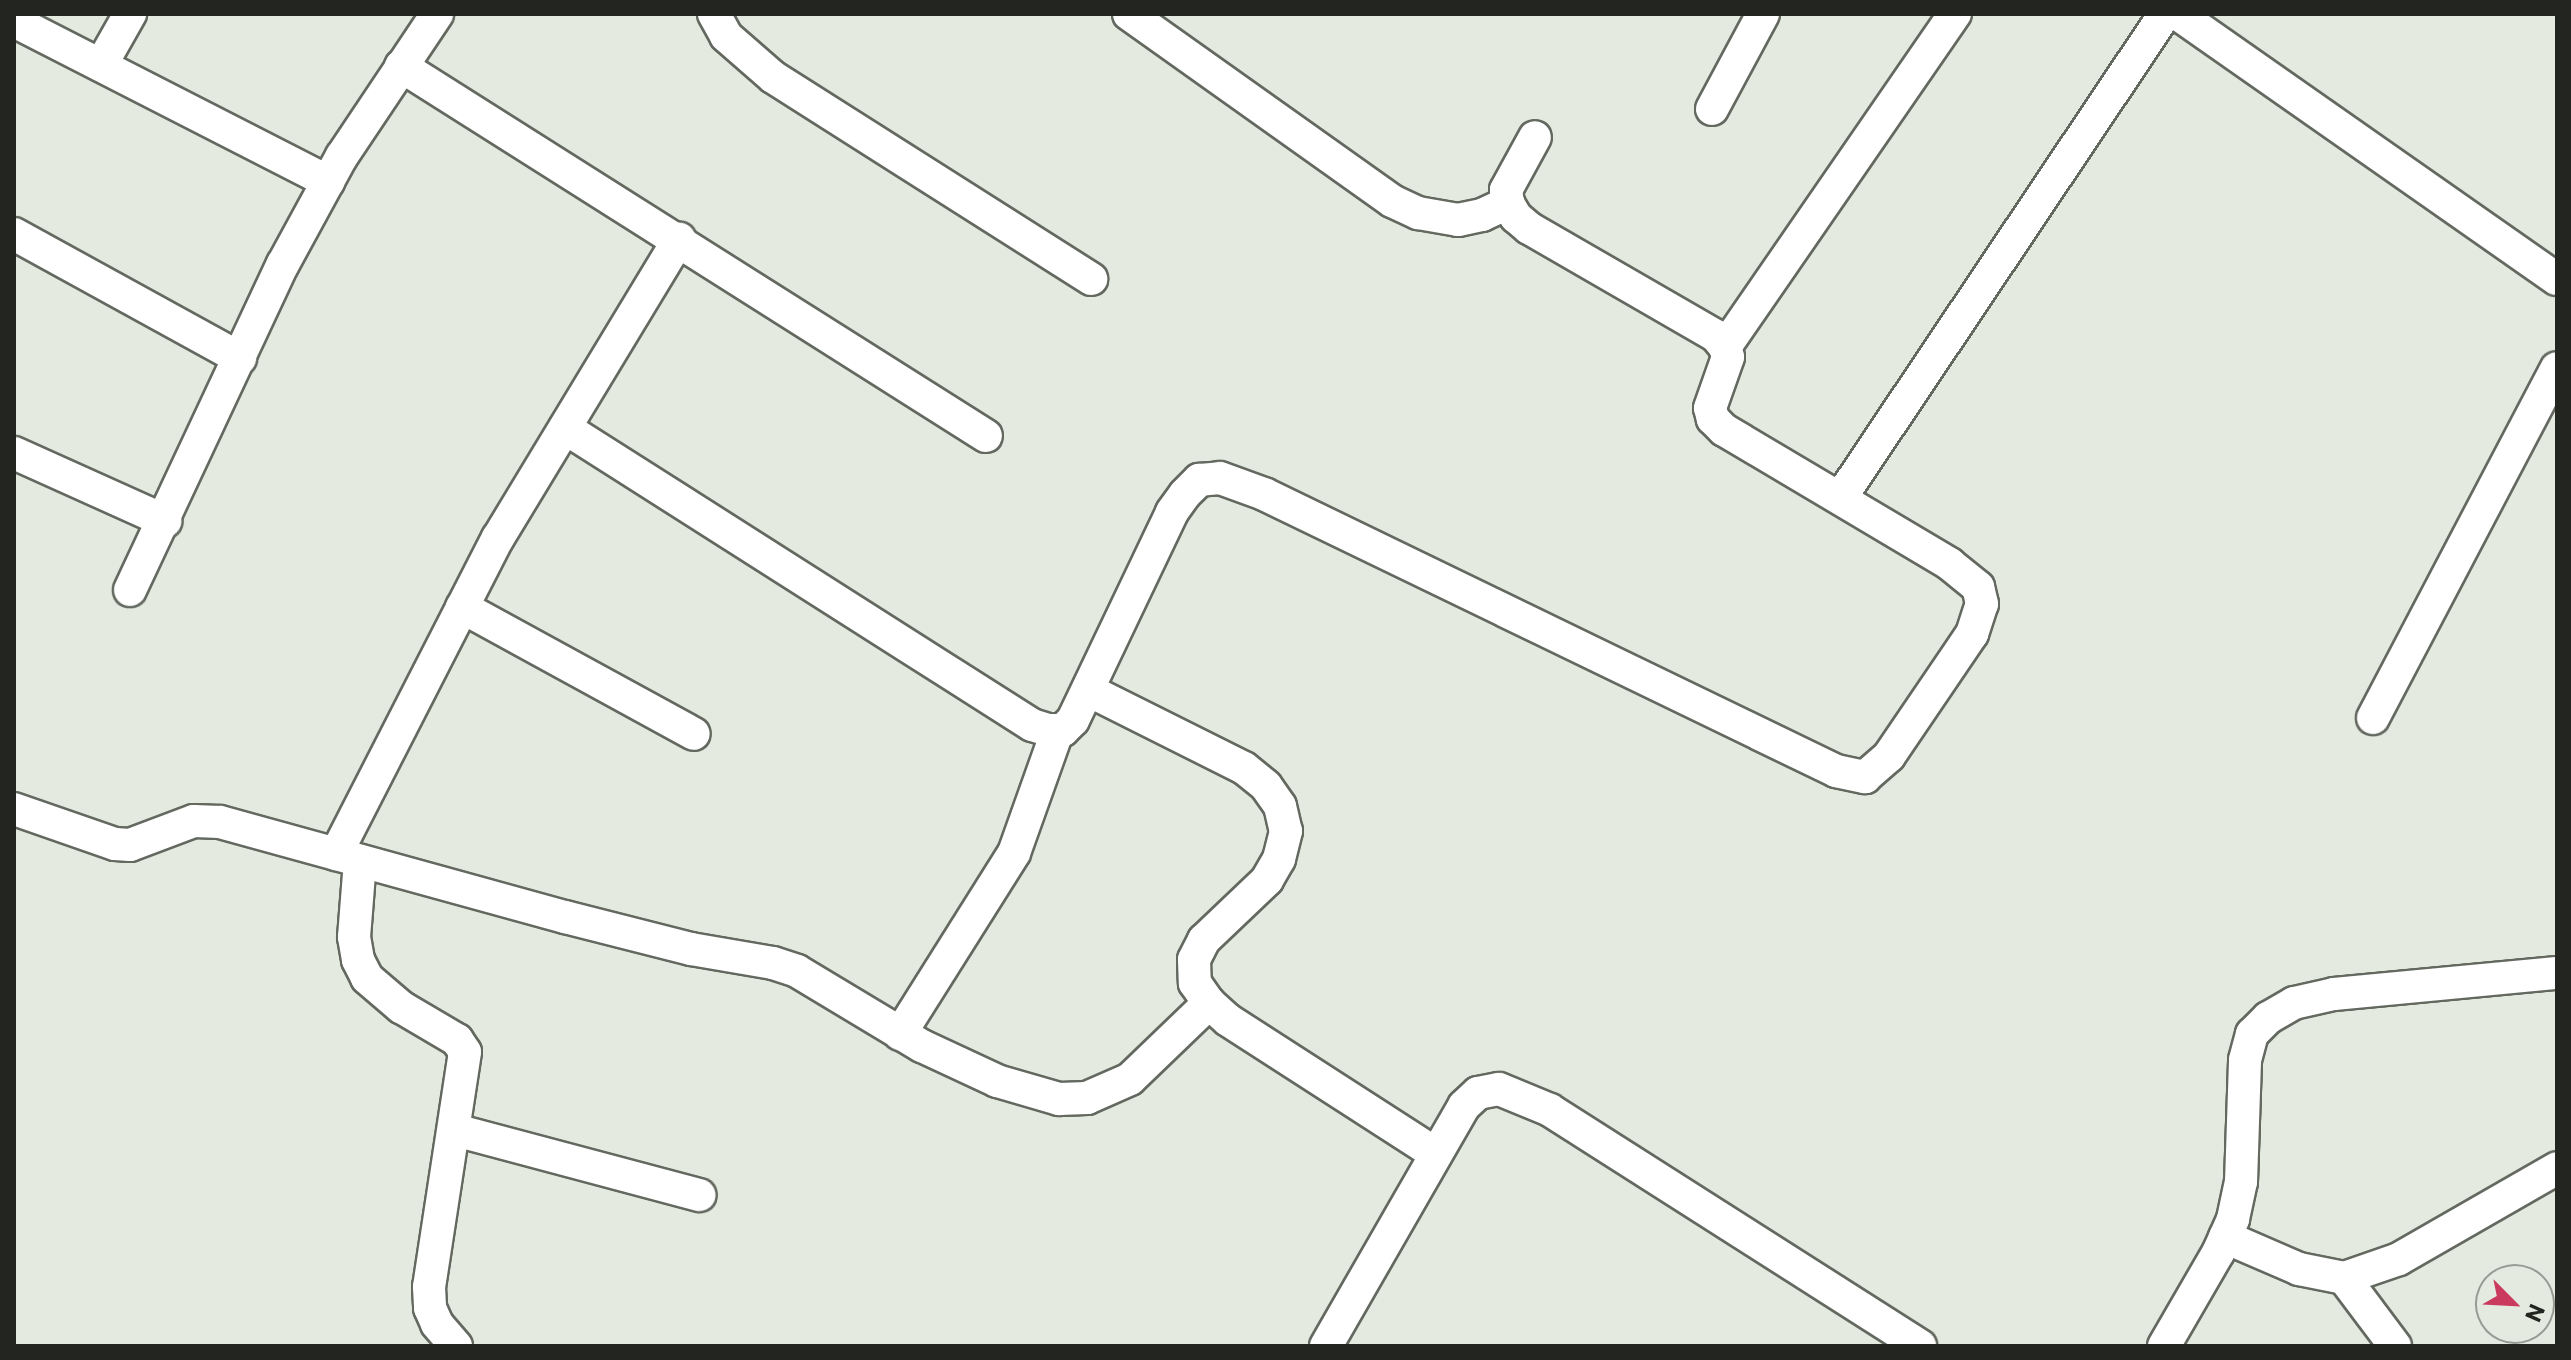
<!DOCTYPE html>
<style>
body{margin:0}
#map{position:relative;width:2571px;height:1360px;overflow:hidden;background:#e5eae0;font-family:Commissioner,sans-serif}
div>[style]{position:absolute}
[style*='--x']{left:calc(var(--x)*1px);top:calc(var(--y)*1px);width:calc(var(--w)*1px);rotate:calc(var(--a)*1deg)}
.roads{filter:drop-shadow(2px 0 #646960) drop-shadow(-2px 0 #646960) drop-shadow(0 2px #646960) drop-shadow(0 -2px #646960)}
.street>*{height:32px;margin:-16px;padding:0 16px;transform-origin:16px;border-radius:16px;background:#fff}
span{translate:-50% -50%;white-space:nowrap;text-align:center;line-height:1.15;-webkit-text-stroke:8px #e5eae0;paint-order:stroke}
.frame{position:absolute;inset:0;border:16px solid #232521;pointer-events:none}
.north{position:absolute;left:2475px;top:1264px;width:80px;height:80px;box-sizing:border-box;background:#e5eae0;border:2px solid #979b94;border-radius:50%;rotate:114deg;font-size:22px;font-weight:700;line-height:32px;text-align:center;color:#232521}
.north::after{content:'';display:block;margin:auto;width:28px;height:36px;background:#c93a5e;clip-path:polygon(50% 0,100% 100%,50% 72%,0 100%)}
</style>
<div id="map">
<div class="roads">
<div class="street">
<i style="--x:714;--y:14;--w:25;--a:61"></i>
<i style="--x:726;--y:36;--w:62;--a:41.1"></i>
<i style="--x:773;--y:77;--w:377;--a:32.4"></i>
<i style="--x:1129;--y:14;--w:323;--a:35.4"></i>
<i style="--x:1392;--y:201;--w:29;--a:25"></i>
<i style="--x:1418;--y:213;--w:41;--a:9.9"></i>
<i style="--x:1458;--y:220;--w:25;--a:-12"></i>
<i style="--x:1482;--y:215;--w:29;--a:-25"></i>
<i style="--x:2178;--y:14;--w:462;--a:35"></i>
<i style="--x:14;--y:21;--w:353;--a:27.1"></i>
<i style="--x:101;--y:65;--w:59;--a:-60.4"></i>
<i style="--x:401;--y:66;--w:692;--a:32.31"></i>
<i style="--x:1712;--y:109;--w:108;--a:-61.8"></i>
<i style="--x:14;--y:234;--w:258;--a:28.8"></i>
<i style="--x:1725;--y:347;--w:405;--a:-55.4"></i>
<i style="--x:565;--y:428;--w:553;--a:32.46"></i>
<i style="--x:1032;--y:725;--w:17;--a:17"></i>
<i style="--x:1048;--y:730;--w:15;--a:0"></i>
<i style="--x:1063;--y:730;--w:14;--a:-45"></i>
<i style="--x:1073;--y:720;--w:230;--a:-64.5"></i>
<i style="--x:1172;--y:512;--w:22;--a:-54"></i>
<i style="--x:1185;--y:494;--w:20;--a:-45"></i>
<i style="--x:1199;--y:480;--w:21;--a:-5"></i>
<i style="--x:1220;--y:478;--w:47;--a:20"></i>
<i style="--x:1264;--y:494;--w:636;--a:25.84"></i>
<i style="--x:1836;--y:771;--w:30;--a:12"></i>
<i style="--x:1865;--y:777;--w:32;--a:-41"></i>
<i style="--x:1889;--y:756;--w:148;--a:-55.8"></i>
<i style="--x:1972;--y:634;--w:32;--a:-72"></i>
<i style="--x:1982;--y:604;--w:17;--a:-103"></i>
<i style="--x:1978;--y:587;--w:36;--a:-141"></i>
<i style="--x:1950;--y:564;--w:263;--a:-149.3"></i>
<i style="--x:1724;--y:430;--w:16;--a:-135"></i>
<i style="--x:1713;--y:419;--w:11;--a:-105"></i>
<i style="--x:1710;--y:408;--w:54;--a:-70.6"></i>
<i style="--x:1728;--y:357;--w:10;--a:-107"></i>
<i style="--x:1725;--y:347;--w:14;--a:-129"></i>
<i style="--x:1716;--y:336;--w:216;--a:-150"></i>
<i style="--x:1529;--y:228;--w:17;--a:-140"></i>
<i style="--x:1516;--y:217;--w:16;--a:-120"></i>
<i style="--x:1508;--y:203;--w:13;--a:-99"></i>
<i style="--x:1506;--y:190;--w:60;--a:-61.3"></i>
<i style="--x:14;--y:453;--w:166;--a:24.2"></i>
<i style="--x:1841;--y:497;--w:582;--a:-56.15"></i>
<i style="--x:130;--y:590;--w:360;--a:-64.9"></i>
<i style="--x:283;--y:264;--w:123;--a:-61.4"></i>
<i style="--x:342;--y:156;--w:171;--a:-56.2"></i>
<i style="--x:462;--y:607;--w:264;--a:28.7"></i>
<i style="--x:1088;--y:690;--w:174;--a:26.6"></i>
<i style="--x:1244;--y:768;--w:28;--a:39"></i>
<i style="--x:1266;--y:786;--w:24;--a:55"></i>
<i style="--x:1280;--y:806;--w:26;--a:77"></i>
<i style="--x:1286;--y:831;--w:29;--a:104"></i>
<i style="--x:1279;--y:859;--w:24;--a:120"></i>
<i style="--x:1267;--y:880;--w:87;--a:136.4"></i>
<i style="--x:1204;--y:940;--w:22;--a:117"></i>
<i style="--x:1194;--y:960;--w:23;--a:88"></i>
<i style="--x:1195;--y:983;--w:24;--a:55"></i>
<i style="--x:1209;--y:1003;--w:25;--a:42"></i>
<i style="--x:1228;--y:1020;--w:247;--a:32.8"></i>
<i style="--x:2373;--y:718;--w:395;--a:-62.3"></i>
<i style="--x:14;--y:809;--w:107;--a:19.1"></i>
<i style="--x:115;--y:844;--w:15;--a:4"></i>
<i style="--x:130;--y:845;--w:68;--a:-20.6"></i>
<i style="--x:194;--y:821;--w:26;--a:2"></i>
<i style="--x:220;--y:822;--w:358;--a:15.4"></i>
<i style="--x:565;--y:917;--w:130;--a:14.3"></i>
<i style="--x:691;--y:949;--w:83;--a:9.7"></i>
<i style="--x:773;--y:963;--w:25;--a:18"></i>
<i style="--x:797;--y:971;--w:146;--a:31"></i>
<i style="--x:922;--y:1046;--w:83;--a:25"></i>
<i style="--x:997;--y:1081;--w:65;--a:16.2"></i>
<i style="--x:1059;--y:1099;--w:28;--a:-2"></i>
<i style="--x:1087;--y:1098;--w:47;--a:-23.8"></i>
<i style="--x:1130;--y:1079;--w:110;--a:-43.9"></i>
<i style="--x:336;--y:854;--w:355;--a:-62.9"></i>
<i style="--x:498;--y:538;--w:350;--a:-58.8"></i>
<i style="--x:360;--y:861;--w:76;--a:94.5"></i>
<i style="--x:354;--y:937;--w:23;--a:80"></i>
<i style="--x:358;--y:960;--w:20;--a:63"></i>
<i style="--x:367;--y:978;--w:45;--a:40.5"></i>
<i style="--x:401;--y:1007;--w:65;--a:30.5"></i>
<i style="--x:457;--y:1040;--w:14;--a:56"></i>
<i style="--x:465;--y:1052;--w:238;--a:98.7"></i>
<i style="--x:429;--y:1287;--w:21;--a:87"></i>
<i style="--x:430;--y:1308;--w:17;--a:66"></i>
<i style="--x:437;--y:1324;--w:29;--a:49"></i>
<i style="--x:900;--y:1034;--w:214;--a:-57.8"></i>
<i style="--x:1014;--y:853;--w:128;--a:-70.4"></i>
<i style="--x:1057;--y:732;--w:6;--a:-18"></i>
<i style="--x:455;--y:1130;--w:253;--a:14.9"></i>
<i style="--x:2225;--y:1237;--w:81;--a:23.4"></i>
<i style="--x:2299;--y:1269;--w:46;--a:11.3"></i>
<i style="--x:2344;--y:1278;--w:58;--a:-19.1"></i>
<i style="--x:2399;--y:1259;--w:182;--a:-29.9"></i>
<i style="--x:2344;--y:1278;--w:85;--a:53.1"></i>
<i style="--x:1326;--y:1346;--w:277;--a:-60.1"></i>
<i style="--x:1464;--y:1106;--w:19;--a:-43"></i>
<i style="--x:1478;--y:1093;--w:21;--a:-11"></i>
<i style="--x:1499;--y:1089;--w:55;--a:22.4"></i>
<i style="--x:1550;--y:1110;--w:439;--a:32.5"></i>
<i style="--x:2164;--y:1346;--w:108;--a:-59.9"></i>
<i style="--x:2218;--y:1253;--w:37;--a:-66"></i>
<i style="--x:2233;--y:1219;--w:38;--a:-78"></i>
<i style="--x:2241;--y:1182;--w:122;--a:-88.1"></i>
<i style="--x:2245;--y:1060;--w:27;--a:-75"></i>
<i style="--x:2252;--y:1034;--w:23;--a:-45"></i>
<i style="--x:2268;--y:1018;--w:30;--a:-30"></i>
<i style="--x:2294;--y:1003;--w:41;--a:-12.7"></i>
<i style="--x:2334;--y:994;--w:224;--a:-5.4"></i>
</div>
</div>
<div class="frame"></div>
<div class="north">N</div>
</div>
